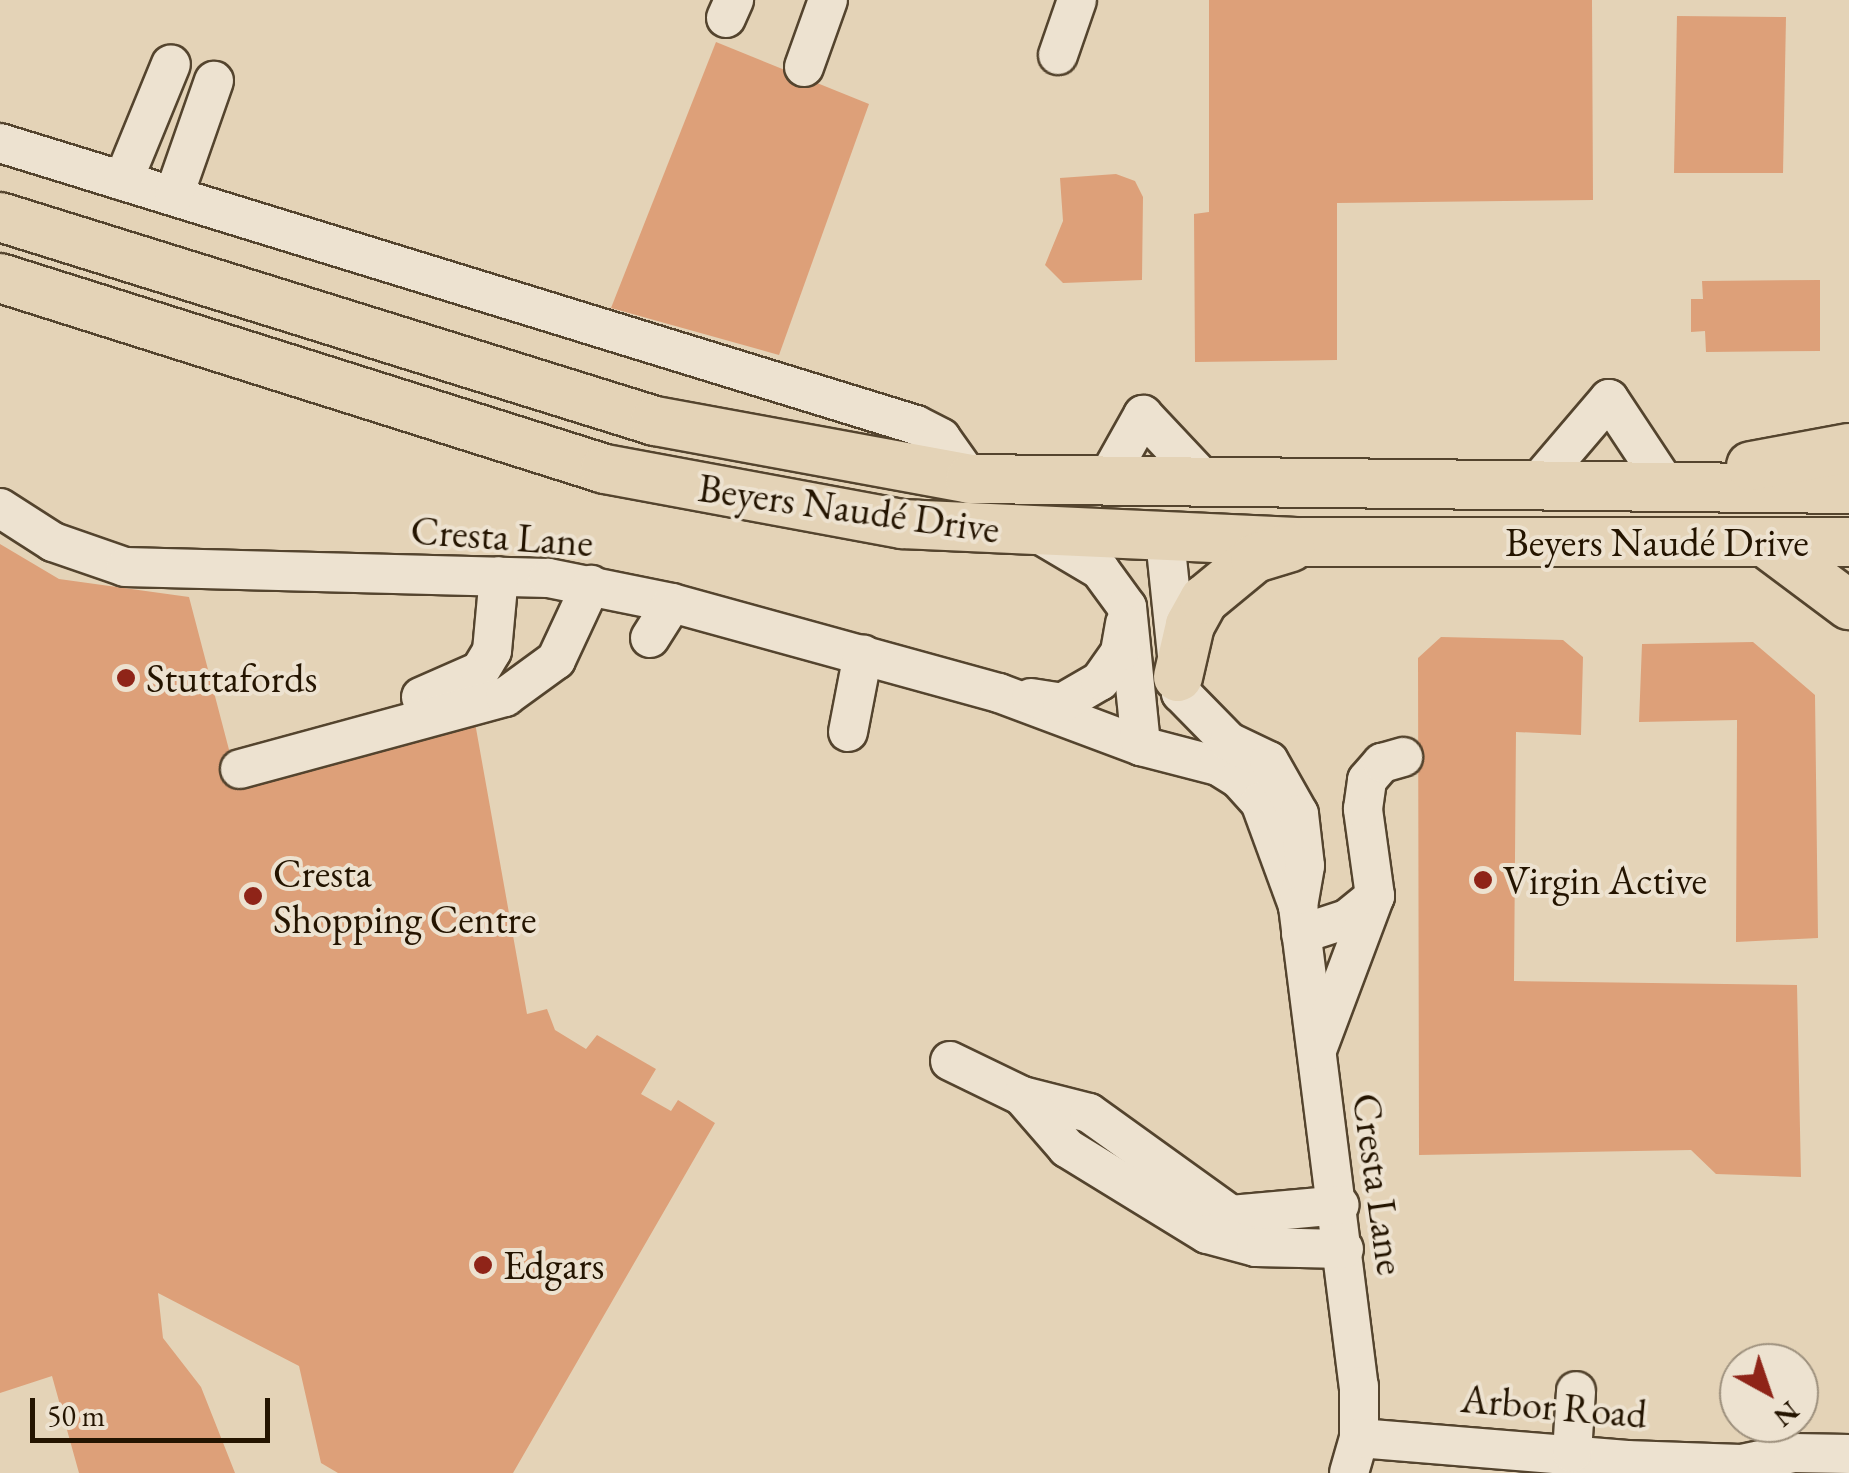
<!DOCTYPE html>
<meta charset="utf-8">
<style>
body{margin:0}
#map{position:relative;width:1849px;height:1473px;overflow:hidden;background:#e4d3b7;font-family:"EB Garamond",serif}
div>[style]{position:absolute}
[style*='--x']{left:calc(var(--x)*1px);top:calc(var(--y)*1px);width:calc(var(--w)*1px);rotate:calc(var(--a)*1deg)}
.building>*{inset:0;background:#dda079}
.roads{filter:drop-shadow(2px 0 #54442e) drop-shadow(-2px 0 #54442e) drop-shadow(0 2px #54442e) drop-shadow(0 -2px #54442e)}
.minor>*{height:38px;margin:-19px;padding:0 19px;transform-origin:19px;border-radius:19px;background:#ede2d0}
.major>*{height:48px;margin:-24px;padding:0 24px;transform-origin:24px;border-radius:24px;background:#e4d3b7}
.dots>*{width:28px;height:28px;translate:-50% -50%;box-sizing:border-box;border:5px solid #ede2d0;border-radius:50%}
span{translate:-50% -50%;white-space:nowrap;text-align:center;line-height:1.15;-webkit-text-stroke:8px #ede2d0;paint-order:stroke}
.street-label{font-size:40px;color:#241400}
.poi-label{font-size:40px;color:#241400}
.left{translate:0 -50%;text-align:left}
.north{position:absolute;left:1719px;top:1343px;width:100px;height:100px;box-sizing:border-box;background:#ede2d0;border:2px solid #9d907d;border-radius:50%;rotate:140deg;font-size:28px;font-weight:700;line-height:40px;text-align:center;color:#241400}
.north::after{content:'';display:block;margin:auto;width:35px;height:45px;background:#8f2418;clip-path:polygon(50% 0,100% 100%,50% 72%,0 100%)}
.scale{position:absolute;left:30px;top:1398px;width:240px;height:45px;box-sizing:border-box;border:5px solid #241400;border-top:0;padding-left:12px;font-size:30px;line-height:35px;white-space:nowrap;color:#241400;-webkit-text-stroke:8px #ede2d0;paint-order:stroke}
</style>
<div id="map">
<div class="building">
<i style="clip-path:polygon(1209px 0,1592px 0,1593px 200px,1337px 203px,1337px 360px,1195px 362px,1194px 214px,1209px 212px)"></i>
<i style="clip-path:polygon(1677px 16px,1786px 17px,1783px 173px,1674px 173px)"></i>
<i style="clip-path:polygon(716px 42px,869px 104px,779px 355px,611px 308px)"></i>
<i style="clip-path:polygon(1116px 174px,1135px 181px,1143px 197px,1142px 280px,1063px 283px,1045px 265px,1063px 221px,1060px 178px)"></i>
<i style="clip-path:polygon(1820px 280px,1820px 351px,1706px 352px,1705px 331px,1691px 332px,1691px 299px,1703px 299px,1702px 281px)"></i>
<i style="clip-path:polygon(0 544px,59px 579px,189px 597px,238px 784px,474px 717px,527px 1014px,547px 1009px,555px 1030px,586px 1049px,597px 1035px,656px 1069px,641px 1094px,671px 1111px,678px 1100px,715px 1123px,513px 1473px,338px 1473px,321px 1463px,299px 1366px,158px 1293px,163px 1338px,201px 1387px,235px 1473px,79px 1473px,52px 1376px,0 1393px)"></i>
<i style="clip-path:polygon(1441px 637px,1563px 640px,1583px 657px,1581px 735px,1516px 732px,1514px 981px,1797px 985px,1801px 1177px,1716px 1174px,1691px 1150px,1419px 1155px,1418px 658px)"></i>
<i style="clip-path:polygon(1753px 642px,1815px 695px,1818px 938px,1736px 942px,1737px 720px,1639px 722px,1642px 644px)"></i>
</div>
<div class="roads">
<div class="minor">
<i style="--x:726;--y:18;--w:20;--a:-66"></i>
<i style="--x:1058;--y:55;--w:58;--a:-70.9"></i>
<i style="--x:804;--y:67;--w:71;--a:-70.3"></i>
<i style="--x:0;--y:143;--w:958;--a:17.11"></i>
<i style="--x:916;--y:425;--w:28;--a:27"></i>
<i style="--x:941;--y:438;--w:50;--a:54.7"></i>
<i style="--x:123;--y:181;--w:126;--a:-67.7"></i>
<i style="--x:174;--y:195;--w:121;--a:-70.7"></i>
<i style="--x:1106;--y:481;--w:76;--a:-60.7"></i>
<i style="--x:1143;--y:415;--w:92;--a:46.8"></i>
<i style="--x:1533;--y:488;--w:117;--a:-49.5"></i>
<i style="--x:1609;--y:399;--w:110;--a:56.5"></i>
<i style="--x:0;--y:508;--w:63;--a:32.7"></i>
<i style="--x:53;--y:542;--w:76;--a:19.1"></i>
<i style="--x:125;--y:567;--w:423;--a:1.5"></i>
<i style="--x:548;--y:578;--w:126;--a:11.4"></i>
<i style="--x:672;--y:603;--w:339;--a:15.4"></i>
<i style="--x:999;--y:693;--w:152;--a:20.5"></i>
<i style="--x:1141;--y:746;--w:80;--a:14.6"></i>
<i style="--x:1218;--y:766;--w:25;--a:32"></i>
<i style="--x:1239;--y:779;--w:31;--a:48"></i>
<i style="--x:1260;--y:802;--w:111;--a:69.9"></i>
<i style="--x:1039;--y:534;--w:71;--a:30.5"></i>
<i style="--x:1100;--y:570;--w:46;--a:53.9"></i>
<i style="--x:1127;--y:607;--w:140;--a:84.2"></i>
<i style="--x:1165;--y:539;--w:155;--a:84.1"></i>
<i style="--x:1181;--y:693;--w:69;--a:45.6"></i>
<i style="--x:1229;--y:742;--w:44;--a:25.4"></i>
<i style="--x:1269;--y:761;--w:61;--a:60.5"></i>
<i style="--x:1299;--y:814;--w:52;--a:83.4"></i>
<i style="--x:1305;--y:866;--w:41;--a:99.9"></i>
<i style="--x:1298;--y:906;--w:484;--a:82.8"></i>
<i style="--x:1359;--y:1386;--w:52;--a:90"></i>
<i style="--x:1359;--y:1438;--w:36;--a:106"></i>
<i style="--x:650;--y:638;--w:41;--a:-57.8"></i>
<i style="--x:421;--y:697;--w:64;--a:-23.8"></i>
<i style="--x:480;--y:671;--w:23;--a:-59"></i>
<i style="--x:492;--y:651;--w:75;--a:-84.7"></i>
<i style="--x:1031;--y:698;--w:31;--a:9"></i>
<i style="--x:1062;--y:703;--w:44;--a:-30.1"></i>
<i style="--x:1100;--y:681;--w:35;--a:-55"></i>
<i style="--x:1120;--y:652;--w:29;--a:-80"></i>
<i style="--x:848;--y:732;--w:79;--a:-79.1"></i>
<i style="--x:240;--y:769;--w:275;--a:-15.2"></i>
<i style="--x:505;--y:697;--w:63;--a:-36"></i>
<i style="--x:556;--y:660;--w:83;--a:-65"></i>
<i style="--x:1301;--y:934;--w:48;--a:-18.1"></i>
<i style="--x:1347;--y:919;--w:36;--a:-39"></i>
<i style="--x:1317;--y:1050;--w:165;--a:-69.4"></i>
<i style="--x:1375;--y:896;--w:88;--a:-97.9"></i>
<i style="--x:1363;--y:809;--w:29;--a:-82"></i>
<i style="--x:1367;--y:780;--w:23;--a:-49"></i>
<i style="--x:1382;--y:763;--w:22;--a:-16"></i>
<i style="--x:950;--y:1061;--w:80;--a:25.9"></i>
<i style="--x:1022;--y:1096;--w:69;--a:14.2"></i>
<i style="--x:1089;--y:1113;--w:175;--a:35.7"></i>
<i style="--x:1231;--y:1215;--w:109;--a:-5.2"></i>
<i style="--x:1022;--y:1096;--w:69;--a:49.1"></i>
<i style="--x:1067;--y:1148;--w:164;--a:31.6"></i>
<i style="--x:1207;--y:1234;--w:51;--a:14.9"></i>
<i style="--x:1256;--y:1247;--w:88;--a:1.3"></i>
<i style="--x:1359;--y:1438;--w:269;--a:4.7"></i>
<i style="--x:1627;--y:1460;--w:114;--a:2"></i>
<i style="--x:1741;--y:1464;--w:53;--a:-11.9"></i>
<i style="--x:1793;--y:1453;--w:56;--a:1"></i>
<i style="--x:1572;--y:1453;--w:62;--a:-86.3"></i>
</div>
<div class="major">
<i style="--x:0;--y:217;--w:686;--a:17.3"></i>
<i style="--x:655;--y:421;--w:320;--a:10.4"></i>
<i style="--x:970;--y:479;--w:879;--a:0.65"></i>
<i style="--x:0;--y:278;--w:634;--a:17.52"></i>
<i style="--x:605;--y:469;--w:302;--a:10.5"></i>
<i style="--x:902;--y:524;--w:400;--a:2.6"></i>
<i style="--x:1302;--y:542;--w:547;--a:0"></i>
<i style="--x:1751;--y:466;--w:100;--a:-10.4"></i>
<i style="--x:1766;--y:543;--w:104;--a:36.8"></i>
<i style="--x:1178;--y:677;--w:53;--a:-77"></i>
<i style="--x:1190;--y:625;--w:29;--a:-61"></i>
<i style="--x:1204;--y:600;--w:66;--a:-39.5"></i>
<i style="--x:1255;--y:558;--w:37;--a:-17"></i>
</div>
</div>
<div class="dots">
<i style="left:126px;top:678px;background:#8f2418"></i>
<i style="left:1483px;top:880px;background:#8f2418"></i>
<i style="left:253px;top:896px;background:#8f2418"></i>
<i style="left:483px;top:1265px;background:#8f2418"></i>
</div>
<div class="street-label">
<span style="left:849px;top:508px;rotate:8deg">Beyers Naudé Drive</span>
<span style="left:502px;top:536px;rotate:4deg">Cresta Lane</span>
<span style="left:1657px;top:542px">Beyers Naudé Drive</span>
<span style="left:1379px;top:1184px;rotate:82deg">Cresta Lane</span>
<span style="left:1554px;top:1406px;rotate:5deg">Arbor Road</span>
</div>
<div class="poi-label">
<span class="left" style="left:146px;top:678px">Stuttafords</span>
<span class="left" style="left:273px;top:896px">Cresta<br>Shopping Centre</span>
<span class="left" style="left:1503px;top:880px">Virgin Active</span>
<span class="left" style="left:503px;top:1265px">Edgars</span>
</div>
<div class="north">N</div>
<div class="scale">50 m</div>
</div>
